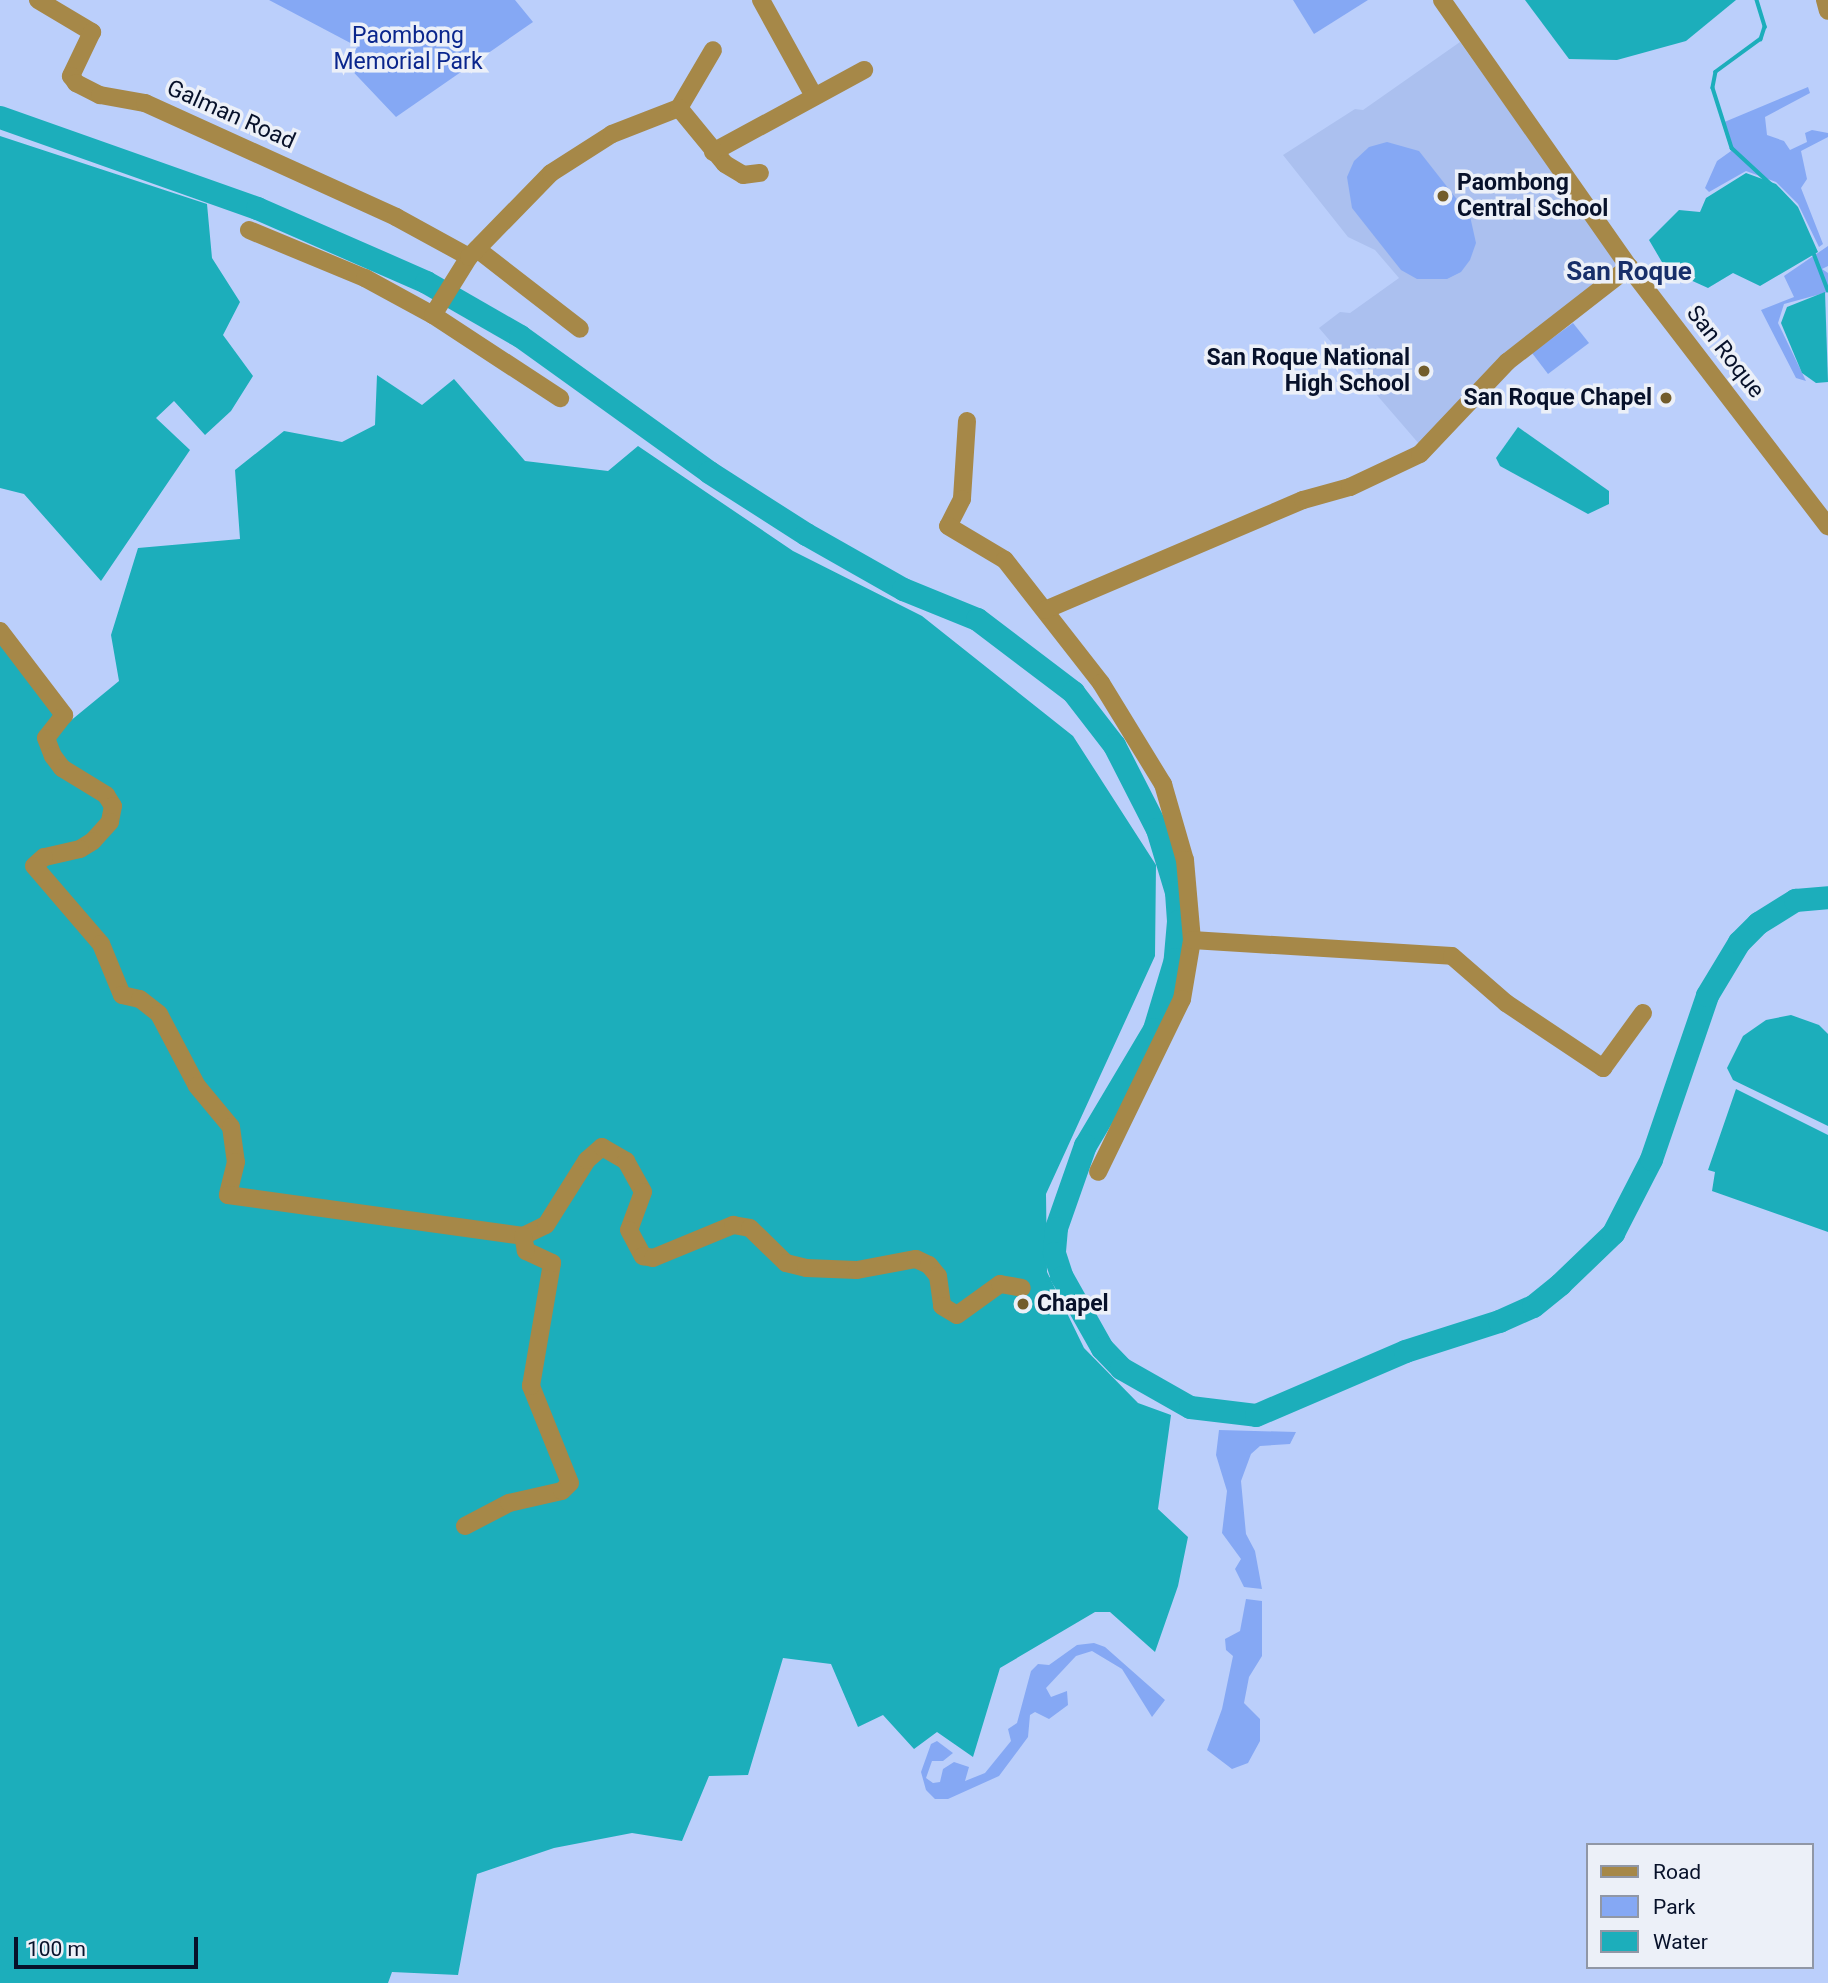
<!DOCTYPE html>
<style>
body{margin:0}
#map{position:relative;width:1828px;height:1983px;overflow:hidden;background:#bbcffb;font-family:Roboto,sans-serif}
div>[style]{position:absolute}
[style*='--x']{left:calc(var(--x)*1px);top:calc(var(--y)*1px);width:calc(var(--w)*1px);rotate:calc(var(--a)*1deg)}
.built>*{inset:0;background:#abc0ef}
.green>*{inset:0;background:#85a8f4}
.water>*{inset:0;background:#1caebb}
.stream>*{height:3.5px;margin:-1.75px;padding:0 1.75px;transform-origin:1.75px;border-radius:1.75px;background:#1caebb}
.river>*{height:23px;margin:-11.5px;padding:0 11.5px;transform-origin:11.5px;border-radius:11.5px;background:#1caebb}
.minor>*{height:18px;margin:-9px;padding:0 9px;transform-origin:9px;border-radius:9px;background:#a68848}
.dots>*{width:19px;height:19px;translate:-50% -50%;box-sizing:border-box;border:4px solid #ecf0f8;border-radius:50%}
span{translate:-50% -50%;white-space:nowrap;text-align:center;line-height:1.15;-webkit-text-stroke:7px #ecf0f8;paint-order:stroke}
.park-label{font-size:23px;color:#0a268d}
.street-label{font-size:23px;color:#07112a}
.poi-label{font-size:23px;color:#07112a;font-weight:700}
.left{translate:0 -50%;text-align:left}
.right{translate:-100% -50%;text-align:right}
.quarter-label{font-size:26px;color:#182f6a;font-weight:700}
.legend{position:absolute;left:1586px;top:1843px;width:228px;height:126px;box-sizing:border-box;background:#ecf0f8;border:2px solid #9097a6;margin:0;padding:9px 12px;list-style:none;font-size:21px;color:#07112a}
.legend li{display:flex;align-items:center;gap:14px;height:35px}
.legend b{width:35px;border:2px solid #9097a6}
.scale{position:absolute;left:14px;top:1937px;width:184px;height:32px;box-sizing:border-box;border:4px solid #07112a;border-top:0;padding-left:9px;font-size:21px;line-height:24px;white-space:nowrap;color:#07112a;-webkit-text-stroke:5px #ecf0f8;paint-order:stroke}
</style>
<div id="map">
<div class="built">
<i style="clip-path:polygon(1460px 42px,1622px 269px,1420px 445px,1319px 328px,1340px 312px,1350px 313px,1399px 278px,1375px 250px,1348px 237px,1283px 155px,1355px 109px,1363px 110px)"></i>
</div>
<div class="green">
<i style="clip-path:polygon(269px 0,515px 0,533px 22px,396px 117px,342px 60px,358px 47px)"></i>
<i style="clip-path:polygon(1293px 0,1368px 0,1314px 34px)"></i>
<i style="clip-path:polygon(1808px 87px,1810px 93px,1765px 117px,1767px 135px,1784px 141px,1790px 150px,1807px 142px,1805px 133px,1812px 130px,1828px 133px,1828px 137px,1801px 151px,1807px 179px,1801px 188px,1823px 244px,1819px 247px,1798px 204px,1776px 182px,1746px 171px,1709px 192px,1705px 188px,1717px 161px,1731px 151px,1722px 123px)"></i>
<i style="clip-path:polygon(1387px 142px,1419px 151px,1470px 216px,1476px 243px,1470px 260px,1461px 272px,1447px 279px,1417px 279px,1401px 270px,1352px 208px,1347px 177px,1354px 161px,1369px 147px)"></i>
<i style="clip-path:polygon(1828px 246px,1828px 266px,1822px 269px,1828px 273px,1828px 292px,1784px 304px,1778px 323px,1806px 381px,1796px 378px,1761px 310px,1794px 297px,1784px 276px)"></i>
<i style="clip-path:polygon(1573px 323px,1589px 343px,1548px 374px,1532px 353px)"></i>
<i style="clip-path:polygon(1219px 1430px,1296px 1432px,1290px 1444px,1260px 1446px,1251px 1454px,1241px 1481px,1246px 1534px,1255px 1551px,1262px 1589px,1244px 1587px,1235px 1569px,1241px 1559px,1222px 1533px,1227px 1491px,1216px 1455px)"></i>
<i style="clip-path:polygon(1246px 1599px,1262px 1601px,1262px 1656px,1249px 1677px,1244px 1703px,1260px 1719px,1260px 1741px,1248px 1763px,1232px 1769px,1207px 1750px,1222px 1709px,1233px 1656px,1226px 1650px,1225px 1639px,1240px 1631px)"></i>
<i style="clip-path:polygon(1094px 1643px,1105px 1647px,1165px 1700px,1152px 1717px,1122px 1669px,1092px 1651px,1076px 1656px,1046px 1688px,1051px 1697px,1067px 1691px,1068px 1705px,1049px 1719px,1035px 1712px,1030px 1715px,1028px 1737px,999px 1776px,948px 1799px,935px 1799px,926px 1790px,921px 1772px,931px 1744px,937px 1741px,953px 1753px,943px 1761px,932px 1761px,926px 1778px,933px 1783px,940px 1782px,943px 1769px,954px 1762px,969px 1767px,965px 1781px,985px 1773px,1011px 1741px,1008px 1729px,1017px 1723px,1031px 1671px,1038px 1664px,1049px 1665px,1077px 1645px)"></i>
</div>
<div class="water">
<i style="clip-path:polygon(1525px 0,1736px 0,1686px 41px,1617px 60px,1569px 59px)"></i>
<i style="clip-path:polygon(0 136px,207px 204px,212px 258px,240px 302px,223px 335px,253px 376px,231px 411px,205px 435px,174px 401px,156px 418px,190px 450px,101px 581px,24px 494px,0 488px)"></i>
<i style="clip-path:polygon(1746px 173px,1776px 184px,1798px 207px,1818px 252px,1760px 286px,1733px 273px,1708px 288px,1666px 269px,1649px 240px,1679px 210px,1700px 212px,1706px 198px)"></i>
<i style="clip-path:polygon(1825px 292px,1828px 382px,1816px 383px,1802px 373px,1781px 323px,1787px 307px)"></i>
<i style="clip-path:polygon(377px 375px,422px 405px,454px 379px,525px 461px,608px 471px,638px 446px,793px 551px,922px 616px,1073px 736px,1156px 865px,1155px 956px,1046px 1194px,1047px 1272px,1084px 1348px,1138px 1403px,1171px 1415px,1158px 1509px,1188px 1537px,1178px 1586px,1155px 1652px,1110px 1612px,1095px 1612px,1000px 1668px,973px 1757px,937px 1732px,914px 1749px,883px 1715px,858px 1727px,831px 1664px,783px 1658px,748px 1775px,709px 1776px,682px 1841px,632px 1833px,554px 1848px,477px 1874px,458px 1975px,392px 1972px,388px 1983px,0 1983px,0 642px,69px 722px,119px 681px,111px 635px,138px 548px,240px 539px,235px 470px,284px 431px,342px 442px,375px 425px)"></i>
<i style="clip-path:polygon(1518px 427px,1609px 491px,1609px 504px,1588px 514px,1500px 466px,1496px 458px)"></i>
<i style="clip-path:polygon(1791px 1015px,1819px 1025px,1828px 1034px,1828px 1126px,1733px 1080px,1727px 1068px,1743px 1036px,1766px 1020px)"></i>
<i style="clip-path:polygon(1736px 1089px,1828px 1135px,1828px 1232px,1712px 1191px,1715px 1172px,1708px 1170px)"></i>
</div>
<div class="stream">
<i style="--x:1757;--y:0;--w:28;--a:73"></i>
<i style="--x:1765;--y:27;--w:13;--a:108"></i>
<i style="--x:1761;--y:39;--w:56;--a:143.7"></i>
<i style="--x:1716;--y:72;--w:16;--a:101"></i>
<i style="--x:1713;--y:88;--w:63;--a:72.4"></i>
<i style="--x:1732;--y:148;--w:54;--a:42.8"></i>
<i style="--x:1813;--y:251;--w:42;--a:69"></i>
<i style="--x:1047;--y:1280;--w:15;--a:-11"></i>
</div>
<div class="river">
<i style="--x:0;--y:117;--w:273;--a:19.5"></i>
<i style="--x:257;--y:208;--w:184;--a:23.6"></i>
<i style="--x:426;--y:282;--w:108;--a:29.9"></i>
<i style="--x:520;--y:336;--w:233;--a:35.7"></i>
<i style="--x:709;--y:472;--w:115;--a:32.6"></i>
<i style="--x:806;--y:534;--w:112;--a:29.6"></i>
<i style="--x:903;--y:589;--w:80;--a:22.1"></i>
<i style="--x:977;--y:619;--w:121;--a:37.2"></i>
<i style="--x:1073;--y:692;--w:67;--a:52.3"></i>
<i style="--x:1114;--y:745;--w:94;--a:62.9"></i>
<i style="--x:1157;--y:829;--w:66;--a:73.2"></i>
<i style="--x:1176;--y:892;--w:29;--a:86"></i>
<i style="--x:1178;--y:921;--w:38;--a:95"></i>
<i style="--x:1175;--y:959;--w:73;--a:106.7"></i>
<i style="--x:1154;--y:1029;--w:135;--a:120.7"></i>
<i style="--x:1085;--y:1145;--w:88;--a:109.3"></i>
<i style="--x:1056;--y:1228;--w:25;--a:95"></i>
<i style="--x:1054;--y:1253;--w:25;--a:72"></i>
<i style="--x:1062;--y:1277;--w:81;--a:60.6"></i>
<i style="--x:1102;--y:1348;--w:28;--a:46"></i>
<i style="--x:1121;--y:1368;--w:79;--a:29.5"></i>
<i style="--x:1190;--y:1407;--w:66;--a:6.9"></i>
<i style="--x:1256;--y:1415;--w:162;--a:-23.2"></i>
<i style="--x:1405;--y:1351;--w:99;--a:-17.7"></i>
<i style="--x:1499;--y:1321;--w:37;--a:-24"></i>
<i style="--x:1533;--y:1306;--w:35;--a:-39"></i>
<i style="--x:1560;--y:1284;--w:74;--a:-43.9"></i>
<i style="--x:1613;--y:1233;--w:83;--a:-62.8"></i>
<i style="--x:1651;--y:1159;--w:173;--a:-71.1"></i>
<i style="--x:1707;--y:995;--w:62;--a:-58.9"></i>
<i style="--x:1739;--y:942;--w:27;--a:-45"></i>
<i style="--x:1758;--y:923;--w:44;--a:-31.9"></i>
<i style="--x:1795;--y:900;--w:33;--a:-5"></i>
</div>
<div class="minor">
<i style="--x:38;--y:0;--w:63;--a:30.7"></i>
<i style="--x:92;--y:32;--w:49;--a:115.5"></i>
<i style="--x:71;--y:76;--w:9;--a:54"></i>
<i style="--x:76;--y:83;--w:27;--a:27"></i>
<i style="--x:100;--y:95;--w:46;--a:10.1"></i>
<i style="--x:145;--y:103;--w:276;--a:24.4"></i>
<i style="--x:396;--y:217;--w:83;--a:28.7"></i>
<i style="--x:761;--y:0;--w:110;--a:61.1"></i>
<i style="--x:1442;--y:0;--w:326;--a:55"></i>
<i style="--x:1629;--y:267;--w:327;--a:52.5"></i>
<i style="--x:1825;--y:0;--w:11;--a:75"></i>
<i style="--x:679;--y:108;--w:67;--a:-59.6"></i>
<i style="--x:713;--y:152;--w:172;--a:-28.5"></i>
<i style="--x:249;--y:230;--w:126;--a:22.5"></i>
<i style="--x:365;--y:278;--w:77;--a:28.6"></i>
<i style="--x:433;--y:315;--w:152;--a:33.2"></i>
<i style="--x:477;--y:249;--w:130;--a:37.8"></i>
<i style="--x:433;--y:315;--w:68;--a:-58.2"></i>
<i style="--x:469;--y:257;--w:117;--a:-45.7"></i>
<i style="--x:551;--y:173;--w:72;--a:-32.6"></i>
<i style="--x:612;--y:134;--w:72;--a:-21.2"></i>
<i style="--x:679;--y:108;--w:72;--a:50.6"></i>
<i style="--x:725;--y:164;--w:21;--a:31"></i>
<i style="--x:743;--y:175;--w:17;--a:-7"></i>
<i style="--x:967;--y:421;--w:78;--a:93.7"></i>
<i style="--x:962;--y:499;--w:30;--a:117"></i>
<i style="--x:948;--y:526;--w:66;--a:30.8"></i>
<i style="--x:1005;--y:560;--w:156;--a:52"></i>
<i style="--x:1101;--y:683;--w:119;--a:58.5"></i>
<i style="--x:1163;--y:784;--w:79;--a:73.9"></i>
<i style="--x:1185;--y:860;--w:80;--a:85"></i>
<i style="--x:1192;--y:940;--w:60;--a:99.6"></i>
<i style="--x:1182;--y:999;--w:192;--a:115.9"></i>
<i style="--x:1045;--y:610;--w:280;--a:-23.1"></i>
<i style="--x:1303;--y:500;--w:49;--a:-15.5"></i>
<i style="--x:1350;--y:487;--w:77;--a:-25.2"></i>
<i style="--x:1420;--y:454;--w:127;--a:-46.6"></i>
<i style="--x:1507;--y:362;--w:155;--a:-37.9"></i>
<i style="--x:0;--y:631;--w:106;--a:52.7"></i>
<i style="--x:64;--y:715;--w:29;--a:128"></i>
<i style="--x:46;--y:738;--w:19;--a:69"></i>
<i style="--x:53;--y:756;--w:15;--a:53"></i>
<i style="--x:62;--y:768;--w:52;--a:31.5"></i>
<i style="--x:106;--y:795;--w:13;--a:58"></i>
<i style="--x:113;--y:806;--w:16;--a:101"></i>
<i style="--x:110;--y:822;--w:25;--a:132"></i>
<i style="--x:93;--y:841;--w:15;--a:148"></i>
<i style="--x:80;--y:849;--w:37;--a:167"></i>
<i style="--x:44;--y:857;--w:13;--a:138"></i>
<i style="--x:34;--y:866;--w:103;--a:49.3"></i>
<i style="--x:101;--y:944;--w:55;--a:67.6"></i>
<i style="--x:122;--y:995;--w:18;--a:13"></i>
<i style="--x:140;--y:999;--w:24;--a:38"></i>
<i style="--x:159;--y:1014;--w:81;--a:62.2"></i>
<i style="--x:197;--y:1086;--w:53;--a:50.3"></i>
<i style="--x:231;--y:1127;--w:35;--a:82"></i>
<i style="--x:236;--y:1162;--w:34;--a:104"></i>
<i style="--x:228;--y:1195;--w:298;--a:7.9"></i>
<i style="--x:523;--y:1236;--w:25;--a:-26"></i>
<i style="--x:546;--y:1225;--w:77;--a:-57.8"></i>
<i style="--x:587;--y:1160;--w:20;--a:-41"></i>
<i style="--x:602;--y:1147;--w:28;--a:30"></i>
<i style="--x:626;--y:1161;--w:35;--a:61"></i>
<i style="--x:643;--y:1192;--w:40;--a:110.2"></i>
<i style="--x:629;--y:1230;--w:30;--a:62"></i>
<i style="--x:643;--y:1256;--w:10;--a:11"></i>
<i style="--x:653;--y:1258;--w:87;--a:-22.4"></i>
<i style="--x:733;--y:1225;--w:17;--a:10"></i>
<i style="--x:750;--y:1228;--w:50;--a:44.2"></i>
<i style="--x:786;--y:1263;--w:21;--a:14"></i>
<i style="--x:806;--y:1268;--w:51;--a:2.2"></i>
<i style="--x:857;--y:1270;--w:60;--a:-10.6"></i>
<i style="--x:916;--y:1259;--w:14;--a:25"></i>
<i style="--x:929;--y:1265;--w:14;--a:51"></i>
<i style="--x:938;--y:1276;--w:30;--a:82"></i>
<i style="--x:942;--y:1306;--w:17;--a:31"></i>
<i style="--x:957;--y:1315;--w:53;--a:-35.8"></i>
<i style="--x:1000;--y:1284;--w:22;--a:10"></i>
<i style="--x:1192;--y:940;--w:260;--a:3.5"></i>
<i style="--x:1452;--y:956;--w:72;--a:41"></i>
<i style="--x:1506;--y:1003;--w:117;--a:33.8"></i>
<i style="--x:1603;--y:1068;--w:68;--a:-54"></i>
<i style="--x:465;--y:1526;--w:50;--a:-27.6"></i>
<i style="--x:509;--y:1503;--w:54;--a:-12.8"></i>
<i style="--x:562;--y:1491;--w:11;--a:-45"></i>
<i style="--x:570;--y:1483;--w:105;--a:-111.9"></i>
<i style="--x:531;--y:1386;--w:125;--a:-80.3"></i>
<i style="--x:552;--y:1263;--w:29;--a:-155"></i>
<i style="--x:526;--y:1251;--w:15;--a:-101"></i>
</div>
<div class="dots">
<i style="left:1443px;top:196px;background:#725c2b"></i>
<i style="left:1424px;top:371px;background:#725c2b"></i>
<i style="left:1666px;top:398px;background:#725c2b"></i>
<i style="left:1023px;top:1304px;background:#725c2b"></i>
</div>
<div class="park-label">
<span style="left:408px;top:49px">Paombong<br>Memorial Park</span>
</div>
<div class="street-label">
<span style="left:231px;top:115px;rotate:24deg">Galman Road</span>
<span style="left:1725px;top:352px;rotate:52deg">San Roque</span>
</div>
<div class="poi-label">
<span class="left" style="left:1457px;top:196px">Paombong<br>Central School</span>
<span class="right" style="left:1410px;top:371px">San Roque National<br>High School</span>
<span class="right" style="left:1652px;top:398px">San Roque Chapel</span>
<span class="left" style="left:1037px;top:1304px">Chapel</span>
</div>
<div class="quarter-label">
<span style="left:1629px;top:272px">San Roque</span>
</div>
<ul class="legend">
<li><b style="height:9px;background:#a68848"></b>Road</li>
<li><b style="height:19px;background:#85a8f4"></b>Park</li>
<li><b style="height:19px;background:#1caebb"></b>Water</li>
</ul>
<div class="scale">100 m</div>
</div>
